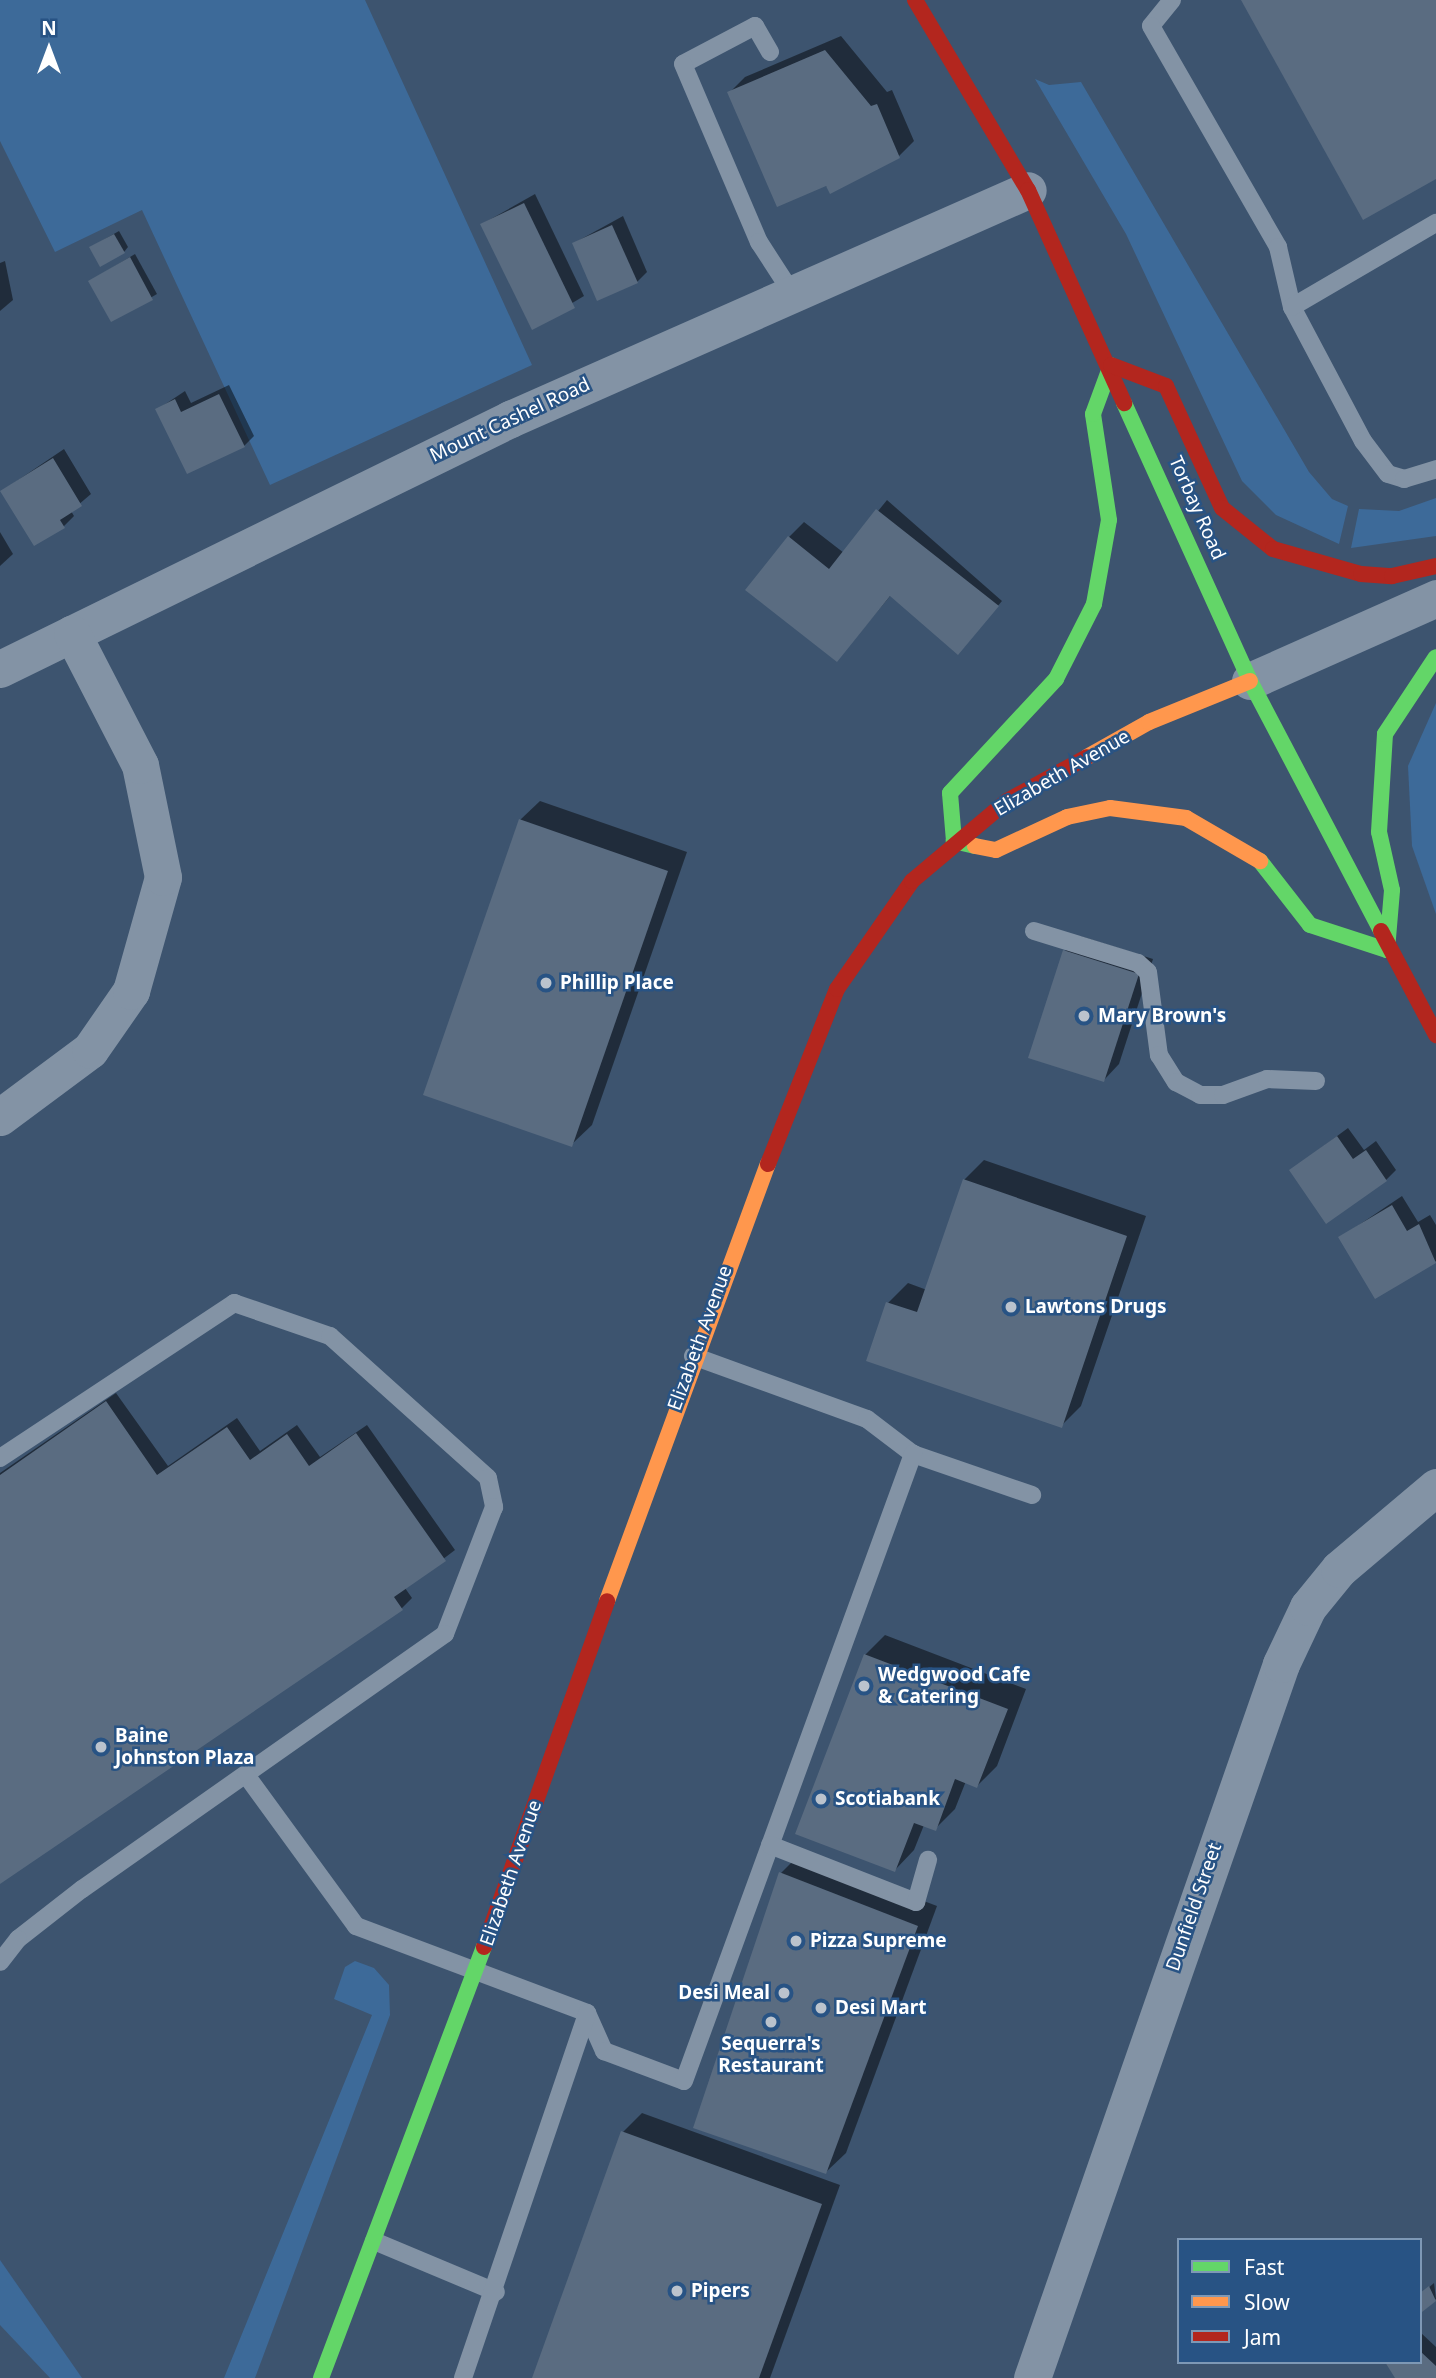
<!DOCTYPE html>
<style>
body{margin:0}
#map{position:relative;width:1436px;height:2378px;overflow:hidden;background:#3d546f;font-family:"Noto Sans",sans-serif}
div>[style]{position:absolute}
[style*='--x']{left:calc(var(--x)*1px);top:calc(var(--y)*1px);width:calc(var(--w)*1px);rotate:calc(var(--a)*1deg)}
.green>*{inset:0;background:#3d6a99}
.shadow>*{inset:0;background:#0007}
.building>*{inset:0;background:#5a6c81}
.lane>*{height:18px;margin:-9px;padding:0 9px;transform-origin:9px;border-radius:9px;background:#8393a5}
.street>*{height:37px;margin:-18.5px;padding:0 18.5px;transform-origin:18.5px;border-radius:18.5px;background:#8393a5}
.fast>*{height:16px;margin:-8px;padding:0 8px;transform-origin:8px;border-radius:8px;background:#63d668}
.slow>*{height:16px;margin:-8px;padding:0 8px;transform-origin:8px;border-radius:8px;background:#ff974d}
.jam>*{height:16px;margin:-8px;padding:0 8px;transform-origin:8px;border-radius:8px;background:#b3261e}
.dots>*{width:19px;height:19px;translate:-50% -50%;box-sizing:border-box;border:4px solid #285384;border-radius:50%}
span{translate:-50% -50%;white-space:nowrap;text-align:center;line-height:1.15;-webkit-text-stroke:5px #285384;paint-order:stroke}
.street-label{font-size:19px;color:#fff}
.poi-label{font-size:19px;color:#fff;font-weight:700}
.left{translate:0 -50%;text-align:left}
.right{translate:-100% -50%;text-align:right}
.legend{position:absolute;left:1177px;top:2238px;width:245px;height:126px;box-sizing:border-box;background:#285384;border:2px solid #7e98b5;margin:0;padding:9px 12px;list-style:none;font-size:21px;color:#fff}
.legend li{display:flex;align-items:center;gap:14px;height:35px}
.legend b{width:35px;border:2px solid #7e98b5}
.north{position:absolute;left:14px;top:14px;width:70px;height:70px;-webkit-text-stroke:5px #285384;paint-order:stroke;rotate:0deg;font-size:19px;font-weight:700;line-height:28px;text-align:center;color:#fff}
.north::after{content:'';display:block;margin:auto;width:24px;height:32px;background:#fff;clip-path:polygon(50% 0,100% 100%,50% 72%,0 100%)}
</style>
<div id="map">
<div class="green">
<i style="clip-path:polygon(0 0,365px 0,532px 365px,270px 485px,142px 210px,55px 252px,0 141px)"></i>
<i style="clip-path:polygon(1035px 79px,1049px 85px,1081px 82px,1309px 472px,1332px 499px,1348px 506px,1339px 544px,1276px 515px,1242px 481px,1126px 234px)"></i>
<i style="clip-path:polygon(1436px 498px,1436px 536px,1351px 548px,1359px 509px,1399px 511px)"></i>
<i style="clip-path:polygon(1436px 703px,1436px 914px,1412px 846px,1408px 766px)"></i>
<i style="clip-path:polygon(355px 1961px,374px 1968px,389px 1985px,390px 2015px,255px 2378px,224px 2378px,372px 2015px,334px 1999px,345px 1967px)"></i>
<i style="clip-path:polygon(0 2260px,82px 2378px,50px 2378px,0 2325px)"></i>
</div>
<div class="shadow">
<i style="clip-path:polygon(841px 36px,887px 92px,892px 90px,914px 141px,899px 156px,831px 191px,730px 92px,745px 77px)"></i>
<i style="clip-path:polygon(535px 194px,584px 296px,532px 327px,482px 224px)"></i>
<i style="clip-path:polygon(623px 216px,647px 272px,637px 282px,574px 243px)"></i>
<i style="clip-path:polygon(119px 231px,128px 247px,124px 252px,91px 247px)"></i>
<i style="clip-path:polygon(135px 254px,157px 294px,112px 320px,90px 281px)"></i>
<i style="clip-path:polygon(5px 261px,13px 300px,0 311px,0 263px)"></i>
<i style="clip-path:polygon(229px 385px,254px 436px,244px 446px,158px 409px,185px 391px,191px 403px)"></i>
<i style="clip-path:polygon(64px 449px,91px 494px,71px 511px,74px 516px,64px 526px,35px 544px,2px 491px)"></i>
<i style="clip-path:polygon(887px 500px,1002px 601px,963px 648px,891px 595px,837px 660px,789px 537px,804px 522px,844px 553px)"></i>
<i style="clip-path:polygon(0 532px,13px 554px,0 566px)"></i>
<i style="clip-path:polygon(540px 801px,687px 852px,592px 1125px,572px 1144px,520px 820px)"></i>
<i style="clip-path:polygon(1080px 936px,1153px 959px,1119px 1064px,1104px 1080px,1065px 951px)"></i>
<i style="clip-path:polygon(1348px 1128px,1364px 1150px,1376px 1141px,1396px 1170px,1386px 1180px,1291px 1170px)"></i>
<i style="clip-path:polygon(984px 1160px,1146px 1216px,1081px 1406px,1061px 1426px,888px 1303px,908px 1283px,927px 1290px,964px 1180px)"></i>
<i style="clip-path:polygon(1402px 1196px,1418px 1222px,1430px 1215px,1436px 1225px,1436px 1261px,1376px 1296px,1341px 1237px)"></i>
<i style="clip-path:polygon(116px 1393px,168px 1466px,237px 1418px,260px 1451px,297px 1425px,320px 1457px,367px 1425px,455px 1550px,405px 1588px,412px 1598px,402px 1608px,0 1881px,0 1473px)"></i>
<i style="clip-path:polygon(885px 1635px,1026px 1689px,997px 1766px,977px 1786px,966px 1781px,955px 1809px,935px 1829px,924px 1825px,914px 1850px,895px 1870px,865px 1655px)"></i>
<i style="clip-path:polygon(800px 1854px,937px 1906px,846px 2153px,826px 2172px,781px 1873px)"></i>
<i style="clip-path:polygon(642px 2113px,840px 2185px,770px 2378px,534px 2378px,623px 2132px)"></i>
<i style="clip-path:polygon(1434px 2283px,1436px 2299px,1422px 2310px,1420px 2295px)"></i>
<i style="clip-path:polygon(1420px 2332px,1436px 2347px,1436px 2378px,1398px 2378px,1420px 2362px)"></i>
</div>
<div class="building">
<i style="clip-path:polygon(1241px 0,1436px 0,1436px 179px,1363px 220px)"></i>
<i style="clip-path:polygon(825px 50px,871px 106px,877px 104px,900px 158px,830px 194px,826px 186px,777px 207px,727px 92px)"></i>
<i style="clip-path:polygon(524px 203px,575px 308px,532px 330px,480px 224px)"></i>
<i style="clip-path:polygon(612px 225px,638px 283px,597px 301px,572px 243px)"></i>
<i style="clip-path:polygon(114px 234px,125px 253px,100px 267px,89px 247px)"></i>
<i style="clip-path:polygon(130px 257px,153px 300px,111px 322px,88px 281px)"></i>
<i style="clip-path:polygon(219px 394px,245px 447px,187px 474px,155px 409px,175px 399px,181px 412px)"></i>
<i style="clip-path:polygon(53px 458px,82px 506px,60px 520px,65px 528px,34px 546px,0 491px)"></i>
<i style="clip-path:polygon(876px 509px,999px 606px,958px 655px,890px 596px,837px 662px,745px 590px,788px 536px,829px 569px)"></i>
<i style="clip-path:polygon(519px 819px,668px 871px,572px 1147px,423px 1095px)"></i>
<i style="clip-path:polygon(1063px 950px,1139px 974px,1104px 1082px,1028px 1058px)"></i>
<i style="clip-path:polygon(1337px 1136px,1353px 1159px,1366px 1150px,1387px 1181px,1326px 1224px,1289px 1170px)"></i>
<i style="clip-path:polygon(963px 1179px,1127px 1236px,1062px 1428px,866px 1361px,886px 1302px,917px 1312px)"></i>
<i style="clip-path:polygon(1392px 1205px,1407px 1231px,1419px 1224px,1436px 1263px,1375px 1299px,1338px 1237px)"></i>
<i style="clip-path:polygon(106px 1401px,157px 1475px,227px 1427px,250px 1460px,287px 1434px,309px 1466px,356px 1433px,446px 1561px,394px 1597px,403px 1610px,0 1884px,0 1475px)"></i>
<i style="clip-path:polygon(864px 1654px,1008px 1709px,977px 1788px,955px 1779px,936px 1831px,914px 1823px,895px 1872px,795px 1834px)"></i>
<i style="clip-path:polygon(779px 1872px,918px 1926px,826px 2174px,693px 2128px)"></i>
<i style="clip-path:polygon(621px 2131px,822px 2204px,759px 2378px,532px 2378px)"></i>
<i style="clip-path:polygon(1429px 2286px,1436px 2301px,1422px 2312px,1420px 2293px)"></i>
<i style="clip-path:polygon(1420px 2351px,1436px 2366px,1436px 2378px,1395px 2378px,1385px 2362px,1420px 2362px)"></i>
</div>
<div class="lane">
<i style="--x:1172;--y:0;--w:33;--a:129"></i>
<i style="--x:1151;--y:26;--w:255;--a:60.1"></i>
<i style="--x:1278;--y:247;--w:62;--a:76.9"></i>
<i style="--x:1292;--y:307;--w:152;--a:62.1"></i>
<i style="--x:1363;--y:441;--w:41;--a:52.9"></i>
<i style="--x:1388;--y:474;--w:17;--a:17"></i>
<i style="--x:1404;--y:479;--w:34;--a:-17"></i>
<i style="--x:770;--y:52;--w:30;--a:-120"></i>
<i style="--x:755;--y:26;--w:81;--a:152.2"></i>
<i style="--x:683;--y:64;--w:194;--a:66.9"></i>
<i style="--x:759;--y:242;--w:61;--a:57.1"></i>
<i style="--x:1292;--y:307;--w:167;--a:-30.3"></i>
<i style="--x:1034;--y:931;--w:109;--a:17.1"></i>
<i style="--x:1138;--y:963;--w:13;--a:42"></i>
<i style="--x:1148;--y:972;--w:84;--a:82.5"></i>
<i style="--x:1159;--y:1055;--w:32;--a:58"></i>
<i style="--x:1176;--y:1082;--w:27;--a:28"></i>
<i style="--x:1200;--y:1095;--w:23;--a:0"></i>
<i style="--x:1223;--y:1095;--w:47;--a:-20"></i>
<i style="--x:1267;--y:1079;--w:49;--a:2.3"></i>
<i style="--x:693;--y:1356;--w:185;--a:19.9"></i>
<i style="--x:867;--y:1419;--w:58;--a:37.3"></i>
<i style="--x:913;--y:1454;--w:126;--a:19"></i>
<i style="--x:0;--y:1458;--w:281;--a:-33.5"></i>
<i style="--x:234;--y:1303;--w:102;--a:19"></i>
<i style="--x:330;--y:1336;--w:212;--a:41.9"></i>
<i style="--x:488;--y:1478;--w:30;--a:78"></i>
<i style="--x:494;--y:1507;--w:136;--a:111.1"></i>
<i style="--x:445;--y:1634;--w:444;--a:144.9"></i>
<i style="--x:82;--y:1889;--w:81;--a:142"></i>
<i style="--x:18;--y:1939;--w:29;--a:128"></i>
<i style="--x:246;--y:1775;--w:187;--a:53.9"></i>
<i style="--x:356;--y:1926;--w:247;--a:20.6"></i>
<i style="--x:587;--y:2013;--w:42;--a:65.9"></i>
<i style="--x:604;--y:2051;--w:85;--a:20.6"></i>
<i style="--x:684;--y:2081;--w:668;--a:-69.94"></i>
<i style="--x:770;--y:1845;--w:157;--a:21.3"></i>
<i style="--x:916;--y:1902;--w:44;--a:-74.1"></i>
<i style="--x:374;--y:2241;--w:132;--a:22.7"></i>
<i style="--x:463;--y:2378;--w:385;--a:-71.2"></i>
</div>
<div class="street">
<i style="--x:0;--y:669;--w:568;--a:-26.11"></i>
<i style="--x:510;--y:419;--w:566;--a:-23.85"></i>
<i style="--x:1250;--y:681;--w:204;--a:-24"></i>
<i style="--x:0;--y:1117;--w:112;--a:-36.7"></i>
<i style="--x:90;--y:1050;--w:72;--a:-55.2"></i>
<i style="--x:131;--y:991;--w:118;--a:-74.3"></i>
<i style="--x:163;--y:877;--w:114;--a:-101.6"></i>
<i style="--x:140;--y:765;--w:148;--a:-117.3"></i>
<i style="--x:1032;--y:2378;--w:756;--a:-70.77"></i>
<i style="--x:1281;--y:1664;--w:63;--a:-64.7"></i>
<i style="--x:1308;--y:1607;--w:49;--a:-50.8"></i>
<i style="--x:1339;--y:1569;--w:127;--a:-40.2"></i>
</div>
<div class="fast">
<i style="--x:1124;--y:403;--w:305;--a:65.6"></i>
<i style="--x:1250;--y:681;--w:282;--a:62.3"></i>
<i style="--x:975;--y:846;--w:22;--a:-167"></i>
<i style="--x:954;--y:841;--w:48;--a:-94.8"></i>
<i style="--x:950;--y:793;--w:156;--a:-47.1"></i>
<i style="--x:1056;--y:679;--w:84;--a:-63.1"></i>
<i style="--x:1094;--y:604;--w:85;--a:-79.9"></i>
<i style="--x:1109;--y:520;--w:107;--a:-98.6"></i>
<i style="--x:1093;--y:414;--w:52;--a:-69.8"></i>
<i style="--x:1260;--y:861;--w:81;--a:52"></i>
<i style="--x:1310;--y:925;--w:81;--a:18"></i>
<i style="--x:1387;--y:950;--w:60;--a:-85.2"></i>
<i style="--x:1392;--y:890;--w:59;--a:-102.6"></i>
<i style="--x:1379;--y:832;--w:98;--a:-86.5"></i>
<i style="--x:1385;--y:734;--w:92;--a:-56.5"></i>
<i style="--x:321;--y:2378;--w:461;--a:-69.3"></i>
</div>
<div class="slow">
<i style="--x:1087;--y:757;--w:71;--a:-29.4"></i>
<i style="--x:1149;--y:722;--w:109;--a:-22.1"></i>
<i style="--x:975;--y:846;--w:21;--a:11"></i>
<i style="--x:996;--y:850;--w:78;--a:-24.9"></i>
<i style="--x:1067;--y:817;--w:44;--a:-11.8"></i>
<i style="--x:1110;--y:808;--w:77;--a:7.5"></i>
<i style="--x:1186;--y:818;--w:86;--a:30.2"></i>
<i style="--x:607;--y:1601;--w:466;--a:-69.8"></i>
</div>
<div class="jam">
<i style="--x:915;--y:0;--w:221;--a:59.3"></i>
<i style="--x:1028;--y:190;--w:234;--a:65.7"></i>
<i style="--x:1111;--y:365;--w:59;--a:20.9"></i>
<i style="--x:1166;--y:386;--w:134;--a:65.3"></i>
<i style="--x:1222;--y:508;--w:65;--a:38.8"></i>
<i style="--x:1273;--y:549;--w:91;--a:15.9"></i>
<i style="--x:1361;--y:574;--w:31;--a:4"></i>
<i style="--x:1392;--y:576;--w:45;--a:-12.8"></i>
<i style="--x:1381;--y:931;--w:118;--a:62.1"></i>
<i style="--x:768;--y:1164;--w:188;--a:-68.5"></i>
<i style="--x:837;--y:989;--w:131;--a:-55.2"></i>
<i style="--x:912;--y:881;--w:124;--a:-40.1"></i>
<i style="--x:1007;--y:801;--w:91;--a:-28.8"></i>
<i style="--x:484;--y:1947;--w:367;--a:-70.4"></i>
</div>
<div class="dots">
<i style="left:546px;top:983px;background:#bbc3cd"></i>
<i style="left:1084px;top:1016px;background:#bbc3cd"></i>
<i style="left:1011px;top:1307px;background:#bbc3cd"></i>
<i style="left:864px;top:1686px;background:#bbc3cd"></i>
<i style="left:101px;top:1747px;background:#bbc3cd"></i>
<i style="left:821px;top:1799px;background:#bbc3cd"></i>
<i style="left:796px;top:1941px;background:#bbc3cd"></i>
<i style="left:784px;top:1993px;background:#bbc3cd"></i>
<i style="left:821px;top:2008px;background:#bbc3cd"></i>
<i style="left:771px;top:2022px;background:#bbc3cd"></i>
<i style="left:677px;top:2291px;background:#bbc3cd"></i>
</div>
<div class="street-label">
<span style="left:510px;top:420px;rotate:-25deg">Mount Cashel Road</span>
<span style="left:1197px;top:508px;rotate:66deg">Torbay Road</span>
<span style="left:1062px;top:773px;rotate:-30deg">Elizabeth Avenue</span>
<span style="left:700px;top:1338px;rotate:-70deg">Elizabeth Avenue</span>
<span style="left:511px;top:1873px;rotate:-71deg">Elizabeth Avenue</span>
<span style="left:1194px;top:1907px;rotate:-71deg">Dunfield Street</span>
</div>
<div class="poi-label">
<span class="left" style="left:560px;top:983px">Phillip Place</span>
<span class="left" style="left:1098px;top:1016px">Mary Brown's</span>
<span class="left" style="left:1025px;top:1307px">Lawtons Drugs</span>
<span class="left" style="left:878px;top:1686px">Wedgwood Cafe<br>&amp; Catering</span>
<span class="left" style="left:115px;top:1747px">Baine<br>Johnston Plaza</span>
<span class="left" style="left:835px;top:1799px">Scotiabank</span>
<span class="left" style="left:810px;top:1941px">Pizza Supreme</span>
<span class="right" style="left:770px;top:1993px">Desi Meal</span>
<span class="left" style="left:835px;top:2008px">Desi Mart</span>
<span style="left:771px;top:2055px">Sequerra's<br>Restaurant</span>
<span class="left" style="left:691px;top:2291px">Pipers</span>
</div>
<ul class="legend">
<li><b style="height:9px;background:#63d668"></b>Fast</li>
<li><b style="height:9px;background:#ff974d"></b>Slow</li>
<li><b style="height:9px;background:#b3261e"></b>Jam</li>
</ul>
<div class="north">N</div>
</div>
